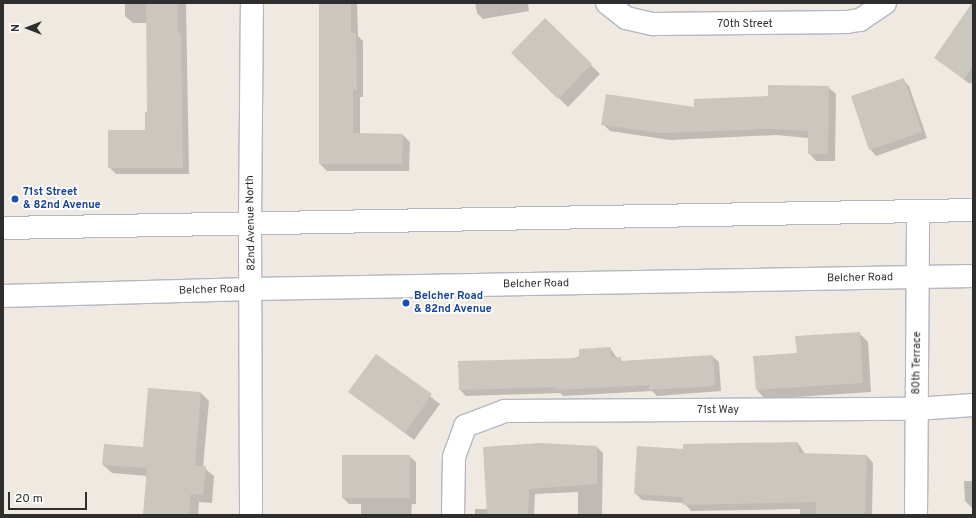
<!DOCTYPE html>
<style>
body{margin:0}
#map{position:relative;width:976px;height:518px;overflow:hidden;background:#efe9e1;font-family:Overpass,sans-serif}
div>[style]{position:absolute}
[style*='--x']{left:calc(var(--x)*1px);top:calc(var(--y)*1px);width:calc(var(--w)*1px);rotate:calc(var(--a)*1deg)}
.shadow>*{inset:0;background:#0003}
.building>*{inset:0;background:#cbc7bf}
.roads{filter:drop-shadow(1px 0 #b4b7c1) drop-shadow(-1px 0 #b4b7c1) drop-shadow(0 1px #b4b7c1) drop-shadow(0 -1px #b4b7c1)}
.street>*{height:22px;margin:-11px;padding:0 11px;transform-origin:11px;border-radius:11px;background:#fff}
.secondary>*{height:22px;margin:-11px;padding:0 11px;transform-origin:11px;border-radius:11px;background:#fff}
.dots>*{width:11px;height:11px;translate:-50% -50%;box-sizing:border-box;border:2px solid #fff;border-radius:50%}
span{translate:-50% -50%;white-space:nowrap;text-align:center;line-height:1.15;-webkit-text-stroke:3.5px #fff;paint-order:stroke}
.street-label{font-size:11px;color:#2e2e2e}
.transit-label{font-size:11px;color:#164399;font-weight:700}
.left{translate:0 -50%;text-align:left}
.frame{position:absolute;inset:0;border:4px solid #2e2e2e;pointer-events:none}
.north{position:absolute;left:8px;top:8px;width:40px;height:40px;-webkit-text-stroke:3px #fff;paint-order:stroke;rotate:270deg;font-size:11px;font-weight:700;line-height:16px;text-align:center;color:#2e2e2e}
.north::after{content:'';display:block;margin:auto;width:14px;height:18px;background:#2e2e2e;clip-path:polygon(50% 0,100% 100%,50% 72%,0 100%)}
.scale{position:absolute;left:8px;top:492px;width:79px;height:18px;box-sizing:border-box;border:2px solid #2e2e2e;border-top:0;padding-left:5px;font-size:12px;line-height:14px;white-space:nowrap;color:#2e2e2e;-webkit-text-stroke:3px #fff;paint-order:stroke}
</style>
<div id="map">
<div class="shadow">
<i style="clip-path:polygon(125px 3px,186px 3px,189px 174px,116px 174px,109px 167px,146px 131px,148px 113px,147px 23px,133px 23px,125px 16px)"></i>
<i style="clip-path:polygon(319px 3px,357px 3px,358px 36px,363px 41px,363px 97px,360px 97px,360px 134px,403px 135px,410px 142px,409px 171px,327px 171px,320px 164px)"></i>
<i style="clip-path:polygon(475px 3px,528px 3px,529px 11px,483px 19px,477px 13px)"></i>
<i style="clip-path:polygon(962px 18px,973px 25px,973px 81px,970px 84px,935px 58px)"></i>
<i style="clip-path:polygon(545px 19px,600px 74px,568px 107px,512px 53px)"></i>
<i style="clip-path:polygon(903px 80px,909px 86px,927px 138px,876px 156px,870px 149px)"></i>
<i style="clip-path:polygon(828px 87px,836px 94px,835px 161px,816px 161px,809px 153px,809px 138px,776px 135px,670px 140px,610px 131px,603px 124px)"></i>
<i style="clip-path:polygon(859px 333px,868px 342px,871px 392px,765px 399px,757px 390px,798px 354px)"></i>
<i style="clip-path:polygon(610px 348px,617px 358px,624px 362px,712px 356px,719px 362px,721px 391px,657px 396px,652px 391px,563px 396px,560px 393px,466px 396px,460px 390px)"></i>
<i style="clip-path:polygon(376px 355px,440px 404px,414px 440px,350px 391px)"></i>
<i style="clip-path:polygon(200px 392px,209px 401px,203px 467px,214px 476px,212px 503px,199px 502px,198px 515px,144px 515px,147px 476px,112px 473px,103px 465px,144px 448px)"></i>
<i style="clip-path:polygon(798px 443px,805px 454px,867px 456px,873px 463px,872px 515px,800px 515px,800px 509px,691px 511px,684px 503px,642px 500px,635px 493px,684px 450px)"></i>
<i style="clip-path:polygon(597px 447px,603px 453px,602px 515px,578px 515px,578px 492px,535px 494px,534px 515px,475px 515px,475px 509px,488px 509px)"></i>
<i style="clip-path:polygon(409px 456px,416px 462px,416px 504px,412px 504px,411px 515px,361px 515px,361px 504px,349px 504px,343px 498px)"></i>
<i style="clip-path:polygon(964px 481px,973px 481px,973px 509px,965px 501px)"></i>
</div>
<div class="building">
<i style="clip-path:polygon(146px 3px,178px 3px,178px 33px,181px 33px,183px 168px,108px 168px,108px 130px,145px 130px,145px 112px,147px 112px)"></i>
<i style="clip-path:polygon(319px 3px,351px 3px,351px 33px,356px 33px,357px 90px,353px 90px,353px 133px,403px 134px,402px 164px,319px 164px)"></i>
<i style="clip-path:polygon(972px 3px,973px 66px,964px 79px,934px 58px)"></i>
<i style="clip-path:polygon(545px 18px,592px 64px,558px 99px,511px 53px)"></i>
<i style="clip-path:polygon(904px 78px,922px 132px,869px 150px,851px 96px)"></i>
<i style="clip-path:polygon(768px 85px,829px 86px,828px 154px,808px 154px,808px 131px,768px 129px,662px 133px,601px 125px,606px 94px,694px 107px,694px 99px,768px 96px)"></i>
<i style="clip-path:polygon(860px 332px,863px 383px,756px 390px,753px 356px,797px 353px,795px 336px)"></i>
<i style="clip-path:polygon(611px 347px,611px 357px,621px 357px,621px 361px,713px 355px,715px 386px,649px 390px,649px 385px,556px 390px,555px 387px,459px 390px,458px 361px,579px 358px,579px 349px)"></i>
<i style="clip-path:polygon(376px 354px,432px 394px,405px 433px,348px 392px)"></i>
<i style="clip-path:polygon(148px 388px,201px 392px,195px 466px,206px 466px,203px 495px,191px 494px,189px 515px,143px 515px,147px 468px,102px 465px,104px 444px,143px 447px)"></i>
<i style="clip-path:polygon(798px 442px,799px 453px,867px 455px,865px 515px,816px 515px,816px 502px,683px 505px,683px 497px,634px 494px,637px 446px,683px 449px,683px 444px)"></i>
<i style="clip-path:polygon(540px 443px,597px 446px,597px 484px,529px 489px,528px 515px,487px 515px,483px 447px)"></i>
<i style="clip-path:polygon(342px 455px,410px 455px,410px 498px,342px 498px)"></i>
</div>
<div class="roads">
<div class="street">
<i style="--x:607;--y:3;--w:24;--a:38"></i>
<i style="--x:626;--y:18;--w:28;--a:13"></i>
<i style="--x:653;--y:24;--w:194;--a:-0.6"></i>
<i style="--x:847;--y:22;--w:13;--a:-9"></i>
<i style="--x:860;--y:20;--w:30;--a:-34"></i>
<i style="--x:250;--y:224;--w:291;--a:89.8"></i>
<i style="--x:453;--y:515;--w:58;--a:-89"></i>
<i style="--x:454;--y:457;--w:33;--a:-70"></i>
<i style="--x:465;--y:426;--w:43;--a:-20.6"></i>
<i style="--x:505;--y:411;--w:411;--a:-0.3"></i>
<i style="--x:916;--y:409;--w:57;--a:-4"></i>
<i style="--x:916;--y:515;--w:304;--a:-89.6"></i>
</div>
<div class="secondary">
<i style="--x:250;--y:224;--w:221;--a:-89.5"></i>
<i style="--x:3;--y:228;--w:970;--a:-1.06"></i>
<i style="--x:3;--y:296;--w:249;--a:-1.6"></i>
<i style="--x:252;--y:289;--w:721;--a:-1.03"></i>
</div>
</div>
<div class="dots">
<i style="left:15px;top:199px;background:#1a4fb4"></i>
<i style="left:406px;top:303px;background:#1a4fb4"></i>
</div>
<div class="street-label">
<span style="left:745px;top:24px">70th Street</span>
<span style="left:251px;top:223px;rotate:-91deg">82nd Avenue North</span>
<span style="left:860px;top:278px;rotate:-1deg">Belcher Road</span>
<span style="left:536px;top:284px;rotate:-1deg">Belcher Road</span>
<span style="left:212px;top:290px;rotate:-2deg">Belcher Road</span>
<span style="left:917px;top:363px;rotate:-89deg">80th Terrace</span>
<span style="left:718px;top:410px">71st Way</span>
</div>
<div class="transit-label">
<span class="left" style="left:23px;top:199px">71st Street<br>&amp; 82nd Avenue</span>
<span class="left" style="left:414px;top:303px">Belcher Road<br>&amp; 82nd Avenue</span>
</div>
<div class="frame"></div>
<div class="north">N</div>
<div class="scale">20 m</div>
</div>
